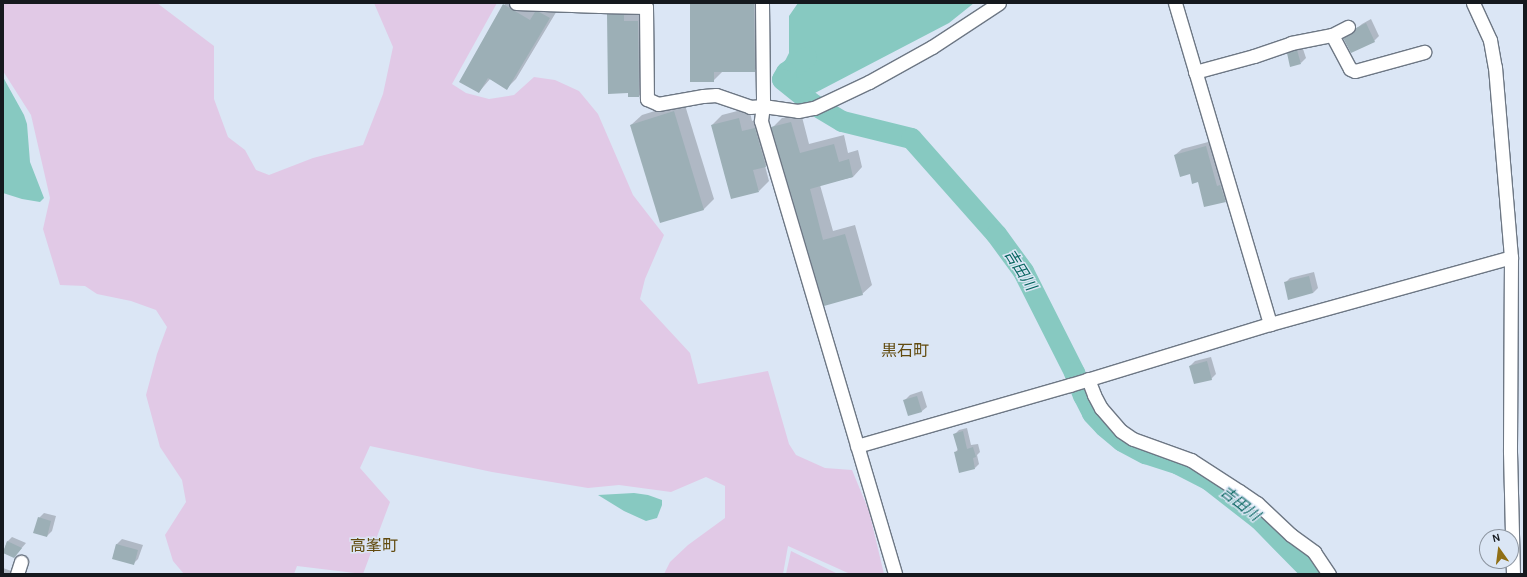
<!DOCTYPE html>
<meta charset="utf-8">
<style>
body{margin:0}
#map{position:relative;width:1527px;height:577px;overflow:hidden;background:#dbe6f5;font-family:Karla,"Noto Sans JP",sans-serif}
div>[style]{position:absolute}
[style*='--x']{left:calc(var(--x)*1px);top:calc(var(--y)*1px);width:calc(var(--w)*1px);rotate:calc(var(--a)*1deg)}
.green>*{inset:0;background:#e1c9e6}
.water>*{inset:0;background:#87c9c1}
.shadow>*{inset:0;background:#0003}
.river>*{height:21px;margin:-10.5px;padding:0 10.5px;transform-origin:10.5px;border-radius:10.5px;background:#87c9c1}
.building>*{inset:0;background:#9cafb6}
.roads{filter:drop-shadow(1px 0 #6d7784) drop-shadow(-1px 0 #6d7784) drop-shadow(0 1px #6d7784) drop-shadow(0 -1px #6d7784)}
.minor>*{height:13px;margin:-6.5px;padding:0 6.5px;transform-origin:6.5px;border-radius:6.5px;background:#fff}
span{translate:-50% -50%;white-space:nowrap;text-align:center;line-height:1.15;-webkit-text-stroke:3px #dbe6f5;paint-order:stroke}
.water-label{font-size:15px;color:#04645d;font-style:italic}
.quarter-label{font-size:16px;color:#624b0f}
.frame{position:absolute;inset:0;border:4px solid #15191e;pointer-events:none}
.north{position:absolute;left:1479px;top:529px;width:40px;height:40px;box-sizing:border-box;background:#dbe6f5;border:1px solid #8c949f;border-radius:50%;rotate:346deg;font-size:11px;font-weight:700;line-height:16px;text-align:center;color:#15191e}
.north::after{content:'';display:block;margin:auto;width:14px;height:18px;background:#906f15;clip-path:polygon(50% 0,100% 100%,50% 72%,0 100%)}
</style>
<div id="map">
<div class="green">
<i style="clip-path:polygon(3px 3px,157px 3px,214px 46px,214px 99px,228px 137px,245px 150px,256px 170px,269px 175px,313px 158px,363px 145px,383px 94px,393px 47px,374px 3px,497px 3px,452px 84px,466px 93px,489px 99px,514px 95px,534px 77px,555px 80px,579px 91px,598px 114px,633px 195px,664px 235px,645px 279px,640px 299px,690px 353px,698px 384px,768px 371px,789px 444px,796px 455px,825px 468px,852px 470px,869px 511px,884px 574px,848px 573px,788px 546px,783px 574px,664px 574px,670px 562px,688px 545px,725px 518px,725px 486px,706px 477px,671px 492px,619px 485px,588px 488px,492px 472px,370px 446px,360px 468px,390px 502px,363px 574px,297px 566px,294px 574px,184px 574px,173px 561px,165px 535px,186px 502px,182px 480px,160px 447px,146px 395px,157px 354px,167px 327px,156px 310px,131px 301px,97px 294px,85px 286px,60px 285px,43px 229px,50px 198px,31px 115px,3px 71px)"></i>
<i style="clip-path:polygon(791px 551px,838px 574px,786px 574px)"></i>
</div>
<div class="water">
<i style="clip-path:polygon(798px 3px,974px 3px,949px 23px,813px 94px,780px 71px,789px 53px,789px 16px)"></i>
<i style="clip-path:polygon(3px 77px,24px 115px,27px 124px,30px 162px,44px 198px,40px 202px,22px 199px,3px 193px)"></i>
<i style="clip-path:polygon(634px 493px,648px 495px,662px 500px,662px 505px,657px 518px,646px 521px,624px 511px,598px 495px)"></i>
</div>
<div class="shadow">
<i style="clip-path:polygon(505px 3px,525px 3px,558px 9px,516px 79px,507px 88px,490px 79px,479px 92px)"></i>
<i style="clip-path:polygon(691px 3px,764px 3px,764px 61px,754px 71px,723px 71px,713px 81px)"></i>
<i style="clip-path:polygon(615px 7px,630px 8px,631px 14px,645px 14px,646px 89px,639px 96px,629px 92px,608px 15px)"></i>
<i style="clip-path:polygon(1371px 19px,1379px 36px,1374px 41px,1345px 38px,1362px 24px)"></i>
<i style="clip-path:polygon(1302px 46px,1306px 58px,1301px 63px,1288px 53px,1293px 48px)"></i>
<i style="clip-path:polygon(684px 102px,714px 199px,704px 209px,661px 222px,631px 125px,642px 115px)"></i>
<i style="clip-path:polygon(749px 108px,752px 121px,765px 118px,776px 156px,765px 166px,769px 181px,759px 191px,712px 125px,722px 115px)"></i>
<i style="clip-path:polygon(801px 113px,809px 144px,844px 135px,848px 153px,858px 150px,862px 167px,853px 177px,820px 185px,833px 231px,855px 225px,872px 285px,862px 294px,825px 305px,772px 128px,782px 118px)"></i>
<i style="clip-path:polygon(1212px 141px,1231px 195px,1225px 201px,1198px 181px,1175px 155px,1182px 149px)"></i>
<i style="clip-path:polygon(1314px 272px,1318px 288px,1313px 293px,1285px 283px,1290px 278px)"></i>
<i style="clip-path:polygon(1211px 357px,1216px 374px,1211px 379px,1190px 366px,1195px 361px)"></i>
<i style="clip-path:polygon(922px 391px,927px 407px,922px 411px,909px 415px,905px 400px,910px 395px)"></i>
<i style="clip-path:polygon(967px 428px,971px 445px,978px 444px,980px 452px,977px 455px,979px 464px,975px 468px,955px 453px,958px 449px,955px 434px,959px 430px)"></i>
<i style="clip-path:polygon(44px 513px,56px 516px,52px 531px,47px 536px,39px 518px)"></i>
<i style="clip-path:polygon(12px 537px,26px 543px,14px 557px,3px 552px,7px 542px)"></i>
<i style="clip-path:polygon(122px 539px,143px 545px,138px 559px,133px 564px,113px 558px,117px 544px)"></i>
<i style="clip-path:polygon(3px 568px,14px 572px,15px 574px,3px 574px)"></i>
</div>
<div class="river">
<i style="--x:806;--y:57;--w:25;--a:143"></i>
<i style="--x:786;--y:72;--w:8;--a:120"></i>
<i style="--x:782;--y:79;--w:36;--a:39"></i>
<i style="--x:810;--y:102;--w:37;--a:31"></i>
<i style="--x:842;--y:121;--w:71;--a:13.8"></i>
<i style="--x:911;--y:138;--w:128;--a:48.5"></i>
<i style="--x:996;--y:234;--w:46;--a:53.9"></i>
<i style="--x:1023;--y:271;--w:113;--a:63.2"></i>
<i style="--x:1074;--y:372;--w:25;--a:69"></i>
<i style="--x:1083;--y:395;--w:20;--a:63"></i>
<i style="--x:1092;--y:413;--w:18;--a:47"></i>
<i style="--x:1104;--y:426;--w:23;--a:40"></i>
<i style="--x:1122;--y:441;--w:26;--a:28"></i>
<i style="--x:1145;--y:453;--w:35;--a:18"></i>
<i style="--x:1178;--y:464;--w:35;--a:27"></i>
<i style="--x:1209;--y:480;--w:63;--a:38"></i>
<i style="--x:1259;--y:519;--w:77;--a:45.5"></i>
</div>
<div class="building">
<i style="clip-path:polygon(690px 3px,754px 3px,755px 72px,714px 72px,714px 82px,690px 82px)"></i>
<i style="clip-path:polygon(503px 4px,530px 20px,535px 12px,539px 12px,550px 18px,507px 90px,488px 78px,479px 93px,459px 82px)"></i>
<i style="clip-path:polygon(607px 14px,624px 15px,624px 21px,638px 21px,639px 97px,628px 97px,628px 93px,608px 94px)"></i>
<i style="clip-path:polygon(1366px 23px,1375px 42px,1351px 53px,1343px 38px,1352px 34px,1356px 28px)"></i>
<i style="clip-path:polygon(1297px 50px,1301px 64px,1290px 67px,1287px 53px)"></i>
<i style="clip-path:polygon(674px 111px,704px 210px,660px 223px,630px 125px)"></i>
<i style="clip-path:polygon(739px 118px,742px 131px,755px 128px,766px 167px,753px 170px,759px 192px,731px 199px,711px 125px)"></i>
<i style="clip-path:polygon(791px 122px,800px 153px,834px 144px,839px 162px,849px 159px,853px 177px,810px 189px,823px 240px,845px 234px,863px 295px,824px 306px,771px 127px)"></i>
<i style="clip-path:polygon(1206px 146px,1217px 186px,1220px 185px,1226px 202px,1204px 207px,1198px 182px,1192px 184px,1190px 174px,1180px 177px,1174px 155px)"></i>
<i style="clip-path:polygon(1309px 276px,1313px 293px,1288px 300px,1284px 282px)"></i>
<i style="clip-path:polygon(1207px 361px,1212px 380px,1194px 384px,1189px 366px)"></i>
<i style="clip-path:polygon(917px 396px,922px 412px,908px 416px,903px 400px)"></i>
<i style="clip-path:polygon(963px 431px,967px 449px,973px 447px,976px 457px,973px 458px,975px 469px,959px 473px,954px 452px,958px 451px,953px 434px)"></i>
<i style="clip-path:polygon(38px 517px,51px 521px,47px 537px,33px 533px)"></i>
<i style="clip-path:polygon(7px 541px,22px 548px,14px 558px,3px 553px)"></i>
<i style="clip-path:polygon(116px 544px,138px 550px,134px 565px,112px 559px)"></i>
</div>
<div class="roads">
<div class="minor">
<i style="--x:516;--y:3;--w:84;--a:2"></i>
<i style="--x:600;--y:3;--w:3;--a:90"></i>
<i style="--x:600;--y:6;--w:46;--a:1.2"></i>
<i style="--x:646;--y:7;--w:92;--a:89.4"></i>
<i style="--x:647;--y:99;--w:12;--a:24"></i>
<i style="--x:658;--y:104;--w:46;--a:-10.1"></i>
<i style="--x:703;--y:96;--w:13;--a:-4"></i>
<i style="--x:716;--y:95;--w:36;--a:19"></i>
<i style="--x:750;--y:107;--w:13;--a:-4"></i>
<i style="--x:763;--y:106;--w:35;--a:8"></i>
<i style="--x:798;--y:111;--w:16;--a:-11"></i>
<i style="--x:814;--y:108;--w:61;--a:-25.3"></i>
<i style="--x:869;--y:82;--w:72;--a:-29.1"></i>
<i style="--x:932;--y:47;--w:80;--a:-33.3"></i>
<i style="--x:762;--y:3;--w:103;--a:89.4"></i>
<i style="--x:763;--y:106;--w:15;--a:98"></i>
<i style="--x:761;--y:121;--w:472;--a:73.5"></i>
<i style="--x:1175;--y:3;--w:335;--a:73.5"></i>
<i style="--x:1473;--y:3;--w:41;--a:65.3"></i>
<i style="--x:1490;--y:40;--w:27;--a:80"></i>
<i style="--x:1495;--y:67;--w:191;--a:85.2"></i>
<i style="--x:1511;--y:257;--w:195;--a:90.3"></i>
<i style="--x:1510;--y:452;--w:122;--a:88.6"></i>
<i style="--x:1332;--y:35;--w:38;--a:62"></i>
<i style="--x:1350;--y:69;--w:5;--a:22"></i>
<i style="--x:1355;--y:71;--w:72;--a:-15.4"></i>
<i style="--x:1195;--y:72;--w:61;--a:-15.2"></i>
<i style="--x:1254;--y:56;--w:39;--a:-19"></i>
<i style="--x:1291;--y:43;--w:42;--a:-11"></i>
<i style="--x:1332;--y:35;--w:18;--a:-27"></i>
<i style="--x:1088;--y:379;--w:17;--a:69"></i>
<i style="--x:1094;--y:395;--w:15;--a:62"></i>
<i style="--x:1101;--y:408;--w:30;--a:49"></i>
<i style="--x:1121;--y:431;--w:14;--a:34"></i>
<i style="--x:1133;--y:439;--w:62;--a:19.9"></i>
<i style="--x:1191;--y:460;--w:57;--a:32.9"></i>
<i style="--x:1239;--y:491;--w:22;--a:34"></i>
<i style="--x:1257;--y:503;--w:47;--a:43.3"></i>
<i style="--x:1291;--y:535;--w:29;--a:36"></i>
<i style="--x:1314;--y:552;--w:27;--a:56"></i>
<i style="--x:857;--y:446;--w:222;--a:-16"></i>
<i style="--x:1070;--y:385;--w:209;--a:-17"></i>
<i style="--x:1270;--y:324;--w:250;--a:-15.5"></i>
<i style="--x:17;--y:574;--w:13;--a:-72"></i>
</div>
</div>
<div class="water-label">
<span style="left:1020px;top:270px;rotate:58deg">吉田川</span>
<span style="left:1240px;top:504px;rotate:38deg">吉田川</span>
</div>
<div class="quarter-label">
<span style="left:905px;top:351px">黒石町</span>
<span style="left:374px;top:546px">高峯町</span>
</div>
<div class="frame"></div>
<div class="north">N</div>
</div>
